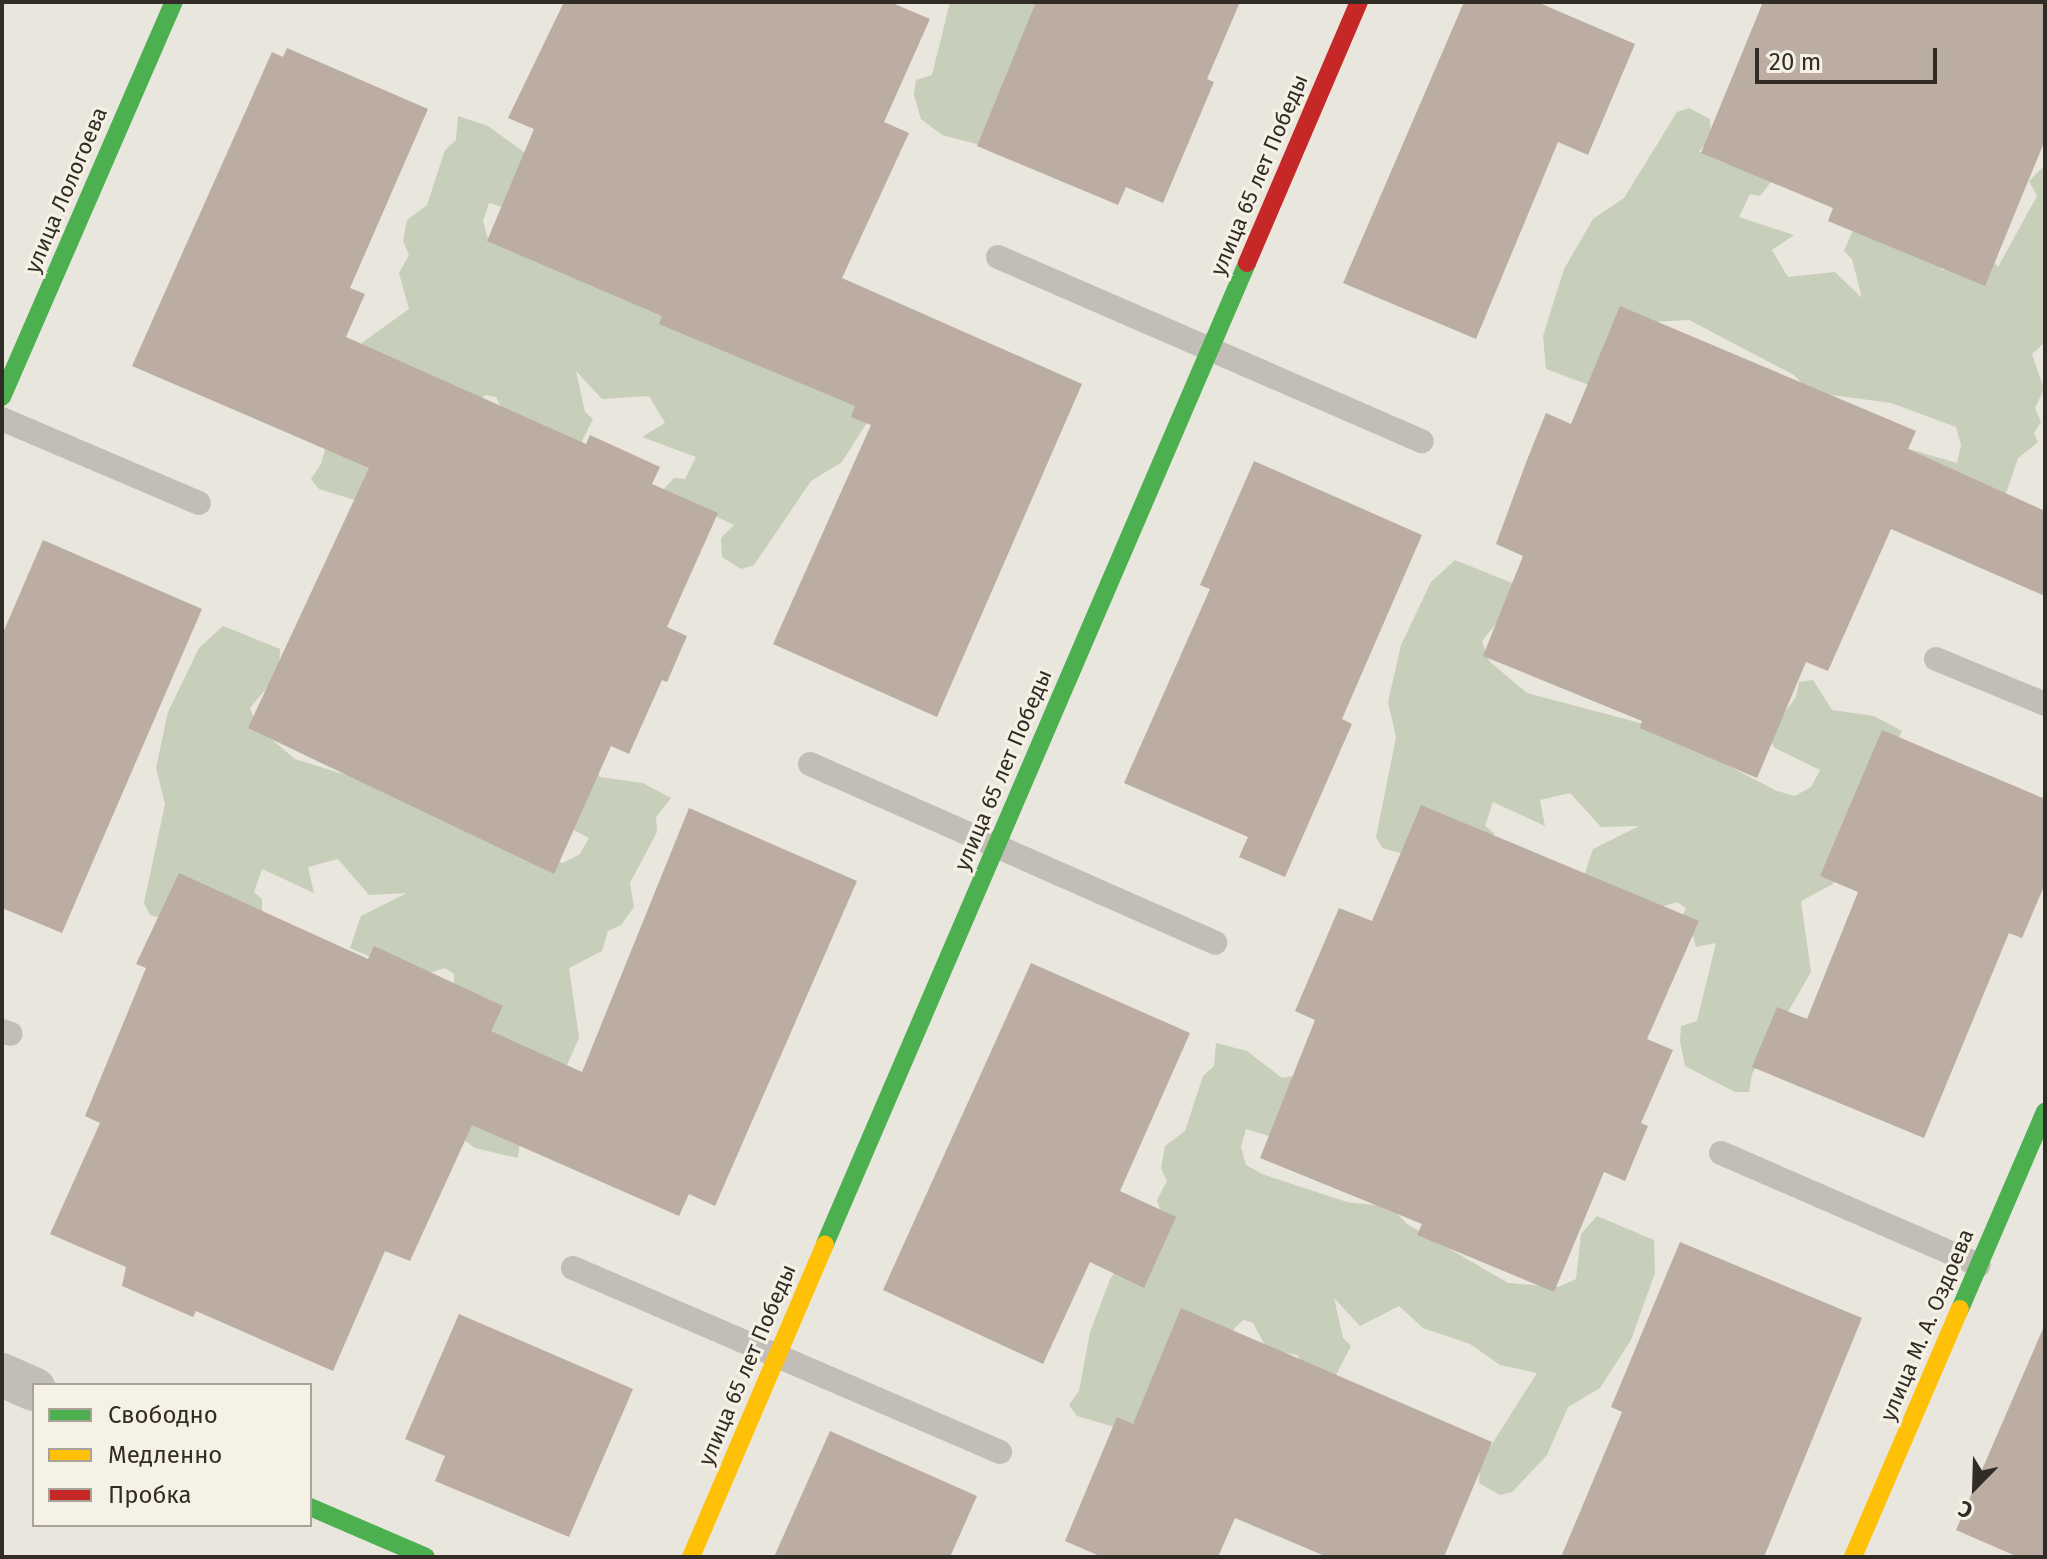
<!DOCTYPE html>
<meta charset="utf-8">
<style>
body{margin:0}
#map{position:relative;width:2047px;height:1559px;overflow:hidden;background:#e9e6de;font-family:"Fira Sans",sans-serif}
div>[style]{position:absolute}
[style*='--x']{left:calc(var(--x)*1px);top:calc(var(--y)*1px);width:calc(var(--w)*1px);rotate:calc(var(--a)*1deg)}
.green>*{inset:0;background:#c7ceb9}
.building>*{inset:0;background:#bbada1}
.lane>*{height:24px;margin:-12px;padding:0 12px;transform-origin:12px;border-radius:12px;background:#c2beb7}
.street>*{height:44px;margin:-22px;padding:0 22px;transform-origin:22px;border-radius:22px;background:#c2beb7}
.fast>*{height:18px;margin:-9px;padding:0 9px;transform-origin:9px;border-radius:9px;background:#4caf50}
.slow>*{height:18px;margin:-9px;padding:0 9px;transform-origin:9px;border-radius:9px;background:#ffc107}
.jam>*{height:18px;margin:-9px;padding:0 9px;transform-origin:9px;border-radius:9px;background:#c62828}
span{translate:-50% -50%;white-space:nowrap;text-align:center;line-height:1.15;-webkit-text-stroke:6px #f6f1e5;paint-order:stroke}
.street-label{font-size:22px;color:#322c26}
.frame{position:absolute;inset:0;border:4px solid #322c26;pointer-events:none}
.legend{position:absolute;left:32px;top:1383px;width:280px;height:144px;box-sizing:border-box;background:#f6f1e5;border:2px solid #a8a299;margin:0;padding:10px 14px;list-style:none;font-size:24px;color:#322c26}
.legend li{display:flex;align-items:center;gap:16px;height:40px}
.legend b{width:40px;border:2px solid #a8a299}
.north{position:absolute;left:1935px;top:1447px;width:80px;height:80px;-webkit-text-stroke:6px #f6f1e5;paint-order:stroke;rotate:203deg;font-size:22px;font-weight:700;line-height:32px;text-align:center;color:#322c26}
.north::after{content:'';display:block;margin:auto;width:28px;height:36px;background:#322c26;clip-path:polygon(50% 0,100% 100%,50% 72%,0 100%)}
.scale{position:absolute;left:1755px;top:48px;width:182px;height:36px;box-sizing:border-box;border:4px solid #322c26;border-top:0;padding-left:10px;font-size:24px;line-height:28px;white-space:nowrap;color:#322c26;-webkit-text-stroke:6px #f6f1e5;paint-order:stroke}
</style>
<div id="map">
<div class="green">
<i style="clip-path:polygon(950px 2px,1044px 2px,984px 146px,942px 135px,921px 119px,914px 95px,916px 80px,932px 75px)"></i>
<i style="clip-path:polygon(1689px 108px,1710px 119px,1711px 139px,1699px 151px,1726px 164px,1747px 152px,1771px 182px,1760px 196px,1750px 194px,1739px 217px,1794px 235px,1772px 250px,1788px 277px,1835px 272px,1862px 298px,1852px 259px,1844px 251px,1858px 219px,1928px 244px,1942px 270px,1994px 262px,1998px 267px,2037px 196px,2029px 181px,2045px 165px,2045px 342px,2032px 354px,2044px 389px,2035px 408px,2041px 422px,2034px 433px,2038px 442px,2018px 458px,2003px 502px,1895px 452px,1909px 449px,1957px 463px,1961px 445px,1956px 427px,1891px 403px,1810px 392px,1794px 375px,1689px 320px,1650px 322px,1603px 390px,1546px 369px,1543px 336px,1564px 269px,1593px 219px,1624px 198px,1677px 112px)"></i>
<i style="clip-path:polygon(458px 116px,488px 126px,524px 152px,558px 144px,521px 213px,489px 203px,483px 221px,488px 239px,533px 253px,873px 413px,842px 462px,811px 481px,754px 565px,741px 569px,722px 557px,721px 538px,734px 525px,662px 491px,674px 478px,685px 479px,696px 457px,642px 437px,665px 423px,649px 396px,602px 399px,576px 371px,585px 412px,593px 419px,577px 451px,509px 423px,496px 397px,485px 395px,374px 506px,319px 489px,311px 479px,321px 464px,352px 350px,409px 309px,399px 273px,409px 255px,403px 241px,407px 220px,427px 205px,445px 150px,456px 140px)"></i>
<i style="clip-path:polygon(1455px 560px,1512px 583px,1510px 607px,1482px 641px,1489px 661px,1527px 693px,1640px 723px,1664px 722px,1698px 750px,1777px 791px,1795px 796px,1811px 787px,1820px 770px,1775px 748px,1767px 736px,1796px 697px,1799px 682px,1813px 680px,1832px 710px,1874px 716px,1902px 731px,1833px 884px,1801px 901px,1811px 972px,1752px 1074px,1749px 1092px,1735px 1092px,1685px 1066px,1680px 1041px,1681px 1026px,1697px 1021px,1716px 943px,1696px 947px,1693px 936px,1676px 929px,1686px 908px,1677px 902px,1649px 911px,1582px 882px,1593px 849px,1639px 826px,1601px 827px,1570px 793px,1540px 800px,1545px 826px,1493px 802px,1485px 826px,1494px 833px,1493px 850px,1404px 854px,1382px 848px,1376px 837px,1396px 737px,1388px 702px,1401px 645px,1431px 582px)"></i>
<i style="clip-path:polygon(223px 626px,280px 649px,279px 673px,250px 708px,258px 728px,295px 759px,359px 779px,545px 858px,563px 863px,580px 854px,589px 838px,559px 822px,582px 747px,600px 777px,643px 783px,671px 798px,656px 817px,657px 832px,630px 883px,634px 907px,621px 925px,608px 931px,602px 951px,569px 968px,579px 1038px,555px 1092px,520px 1141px,518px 1158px,475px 1148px,453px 1132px,454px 974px,445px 968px,417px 977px,350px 948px,361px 916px,407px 893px,369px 895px,338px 859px,308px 867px,314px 893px,262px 869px,254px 892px,262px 899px,262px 917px,173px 921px,150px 915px,144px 903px,165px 804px,156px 768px,168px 712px,199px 648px)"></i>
<i style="clip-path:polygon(1216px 1043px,1247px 1051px,1282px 1078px,1316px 1071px,1279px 1139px,1246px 1129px,1241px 1147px,1246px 1165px,1262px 1174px,1347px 1202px,1391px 1207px,1407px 1224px,1508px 1283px,1558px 1287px,1576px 1279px,1581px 1234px,1597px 1216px,1654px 1240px,1655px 1273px,1631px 1340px,1600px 1388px,1568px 1407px,1547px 1455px,1512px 1492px,1500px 1495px,1479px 1483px,1480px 1463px,1537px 1373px,1500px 1365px,1470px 1344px,1423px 1328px,1399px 1306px,1360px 1326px,1334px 1298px,1343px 1338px,1351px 1346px,1335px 1377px,1308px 1371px,1297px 1355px,1267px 1349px,1253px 1323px,1243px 1320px,1132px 1432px,1077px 1416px,1069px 1405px,1079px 1391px,1090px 1332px,1111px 1277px,1165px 1225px,1157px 1200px,1167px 1181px,1161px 1168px,1165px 1146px,1185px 1131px,1203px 1076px,1214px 1066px)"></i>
</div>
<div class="building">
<i style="clip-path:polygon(564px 2px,890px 2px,930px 19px,884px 122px,909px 133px,842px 278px,1082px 384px,937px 717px,773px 644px,871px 425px,851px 417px,855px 406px,659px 324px,662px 316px,487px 241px,534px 129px,508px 118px)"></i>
<i style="clip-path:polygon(1036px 2px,1240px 2px,1207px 79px,1214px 82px,1163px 203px,1126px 187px,1118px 205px,977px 146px)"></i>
<i style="clip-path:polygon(1464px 2px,1537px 2px,1635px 44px,1588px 155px,1558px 142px,1476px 339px,1343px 283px)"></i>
<i style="clip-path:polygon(1763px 2px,2045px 2px,2045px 140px,1985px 286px,1828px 221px,1833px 208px,1701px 153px)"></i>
<i style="clip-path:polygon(287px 48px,428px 109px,350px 288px,365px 294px,346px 337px,586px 444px,590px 435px,660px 467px,652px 484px,718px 513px,667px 627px,687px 636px,667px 682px,662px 680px,629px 754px,611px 746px,554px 874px,248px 728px,369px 468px,132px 366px,272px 52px,283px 57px)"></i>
<i style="clip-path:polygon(1620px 306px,1916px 431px,1908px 449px,2045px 511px,2045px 596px,1891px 529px,1828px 671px,1806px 662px,1757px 778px,1640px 728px,1642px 721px,1483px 656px,1523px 556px,1496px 544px,1527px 460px,1546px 413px,1571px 424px)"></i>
<i style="clip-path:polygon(1254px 461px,1422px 535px,1342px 719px,1352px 724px,1285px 877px,1239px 857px,1248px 837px,1124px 783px,1210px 589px,1200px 585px)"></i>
<i style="clip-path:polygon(43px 540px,202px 609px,62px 933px,2px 908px,2px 635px)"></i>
<i style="clip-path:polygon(1882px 730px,2045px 799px,2045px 884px,2022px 938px,2009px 933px,1924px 1138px,1752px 1067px,1777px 1007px,1807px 1019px,1858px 892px,1820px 876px)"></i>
<i style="clip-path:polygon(1421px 805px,1699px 921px,1647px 1039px,1673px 1050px,1641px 1123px,1648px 1126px,1625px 1181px,1604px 1172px,1554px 1292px,1417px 1235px,1422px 1224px,1260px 1158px,1315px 1020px,1295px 1011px,1339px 908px,1372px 921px)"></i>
<i style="clip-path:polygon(689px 808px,857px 881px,715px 1206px,689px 1194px,679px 1216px,472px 1125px,410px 1261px,385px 1251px,333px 1371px,196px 1311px,193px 1317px,122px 1286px,126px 1267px,50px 1234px,100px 1123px,85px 1116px,146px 968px,136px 964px,179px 873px,368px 959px,374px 946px,503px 1006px,491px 1031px,582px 1072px)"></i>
<i style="clip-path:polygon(1031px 963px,1190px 1033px,1120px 1191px,1176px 1217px,1144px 1288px,1090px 1262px,1043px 1364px,883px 1290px)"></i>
<i style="clip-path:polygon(1680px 1242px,1862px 1318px,1764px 1557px,1561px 1557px,1622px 1412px,1611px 1407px)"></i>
<i style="clip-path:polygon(1181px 1308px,1492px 1442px,1444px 1557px,1327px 1557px,1235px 1518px,1218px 1557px,1102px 1557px,1065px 1541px,1117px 1417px,1133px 1424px)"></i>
<i style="clip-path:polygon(459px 1314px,633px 1389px,569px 1537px,435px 1481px,445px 1456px,405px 1439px)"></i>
<i style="clip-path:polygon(2045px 1324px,2045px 1557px,2018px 1557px,1956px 1530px)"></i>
<i style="clip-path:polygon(830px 1431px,977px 1496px,950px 1557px,774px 1557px)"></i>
</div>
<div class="lane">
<i style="--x:998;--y:257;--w:462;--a:23.5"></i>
<i style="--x:2;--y:419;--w:214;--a:23.1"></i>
<i style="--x:1936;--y:659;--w:118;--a:22.4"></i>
<i style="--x:810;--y:764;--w:443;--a:23.8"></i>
<i style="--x:2;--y:1031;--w:9;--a:18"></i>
<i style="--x:1721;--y:1153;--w:281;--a:23.5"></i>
<i style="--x:573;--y:1268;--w:465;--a:23.3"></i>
</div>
<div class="street">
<i style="--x:2;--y:1375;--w:35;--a:24"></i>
</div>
<div class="fast">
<i style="--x:2;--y:397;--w:431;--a:-66.5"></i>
<i style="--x:825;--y:1244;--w:1068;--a:-66.72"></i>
<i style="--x:1960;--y:1309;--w:215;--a:-66.7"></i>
<i style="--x:310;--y:1507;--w:126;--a:23.3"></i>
</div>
<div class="slow">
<i style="--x:691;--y:1557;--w:340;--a:-66.8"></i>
<i style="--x:1853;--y:1557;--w:270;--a:-66.7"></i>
</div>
<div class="jam">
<i style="--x:1247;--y:263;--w:284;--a:-66.8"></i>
</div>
<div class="street-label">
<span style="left:1259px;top:175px;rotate:-67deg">улица 65 лет Победы</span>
<span style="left:66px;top:190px;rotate:-67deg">улица Лологоева</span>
<span style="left:1003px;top:770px;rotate:-67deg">улица 65 лет Победы</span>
<span style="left:1927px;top:1325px;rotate:-67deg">улица М. А. Оздоева</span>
<span style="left:747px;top:1365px;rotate:-67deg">улица 65 лет Победы</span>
</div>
<div class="frame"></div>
<ul class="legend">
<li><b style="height:10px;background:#4caf50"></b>Свободно</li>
<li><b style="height:10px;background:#ffc107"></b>Медленно</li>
<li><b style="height:10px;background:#c62828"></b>Пробка</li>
</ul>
<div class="north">С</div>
<div class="scale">20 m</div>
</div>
